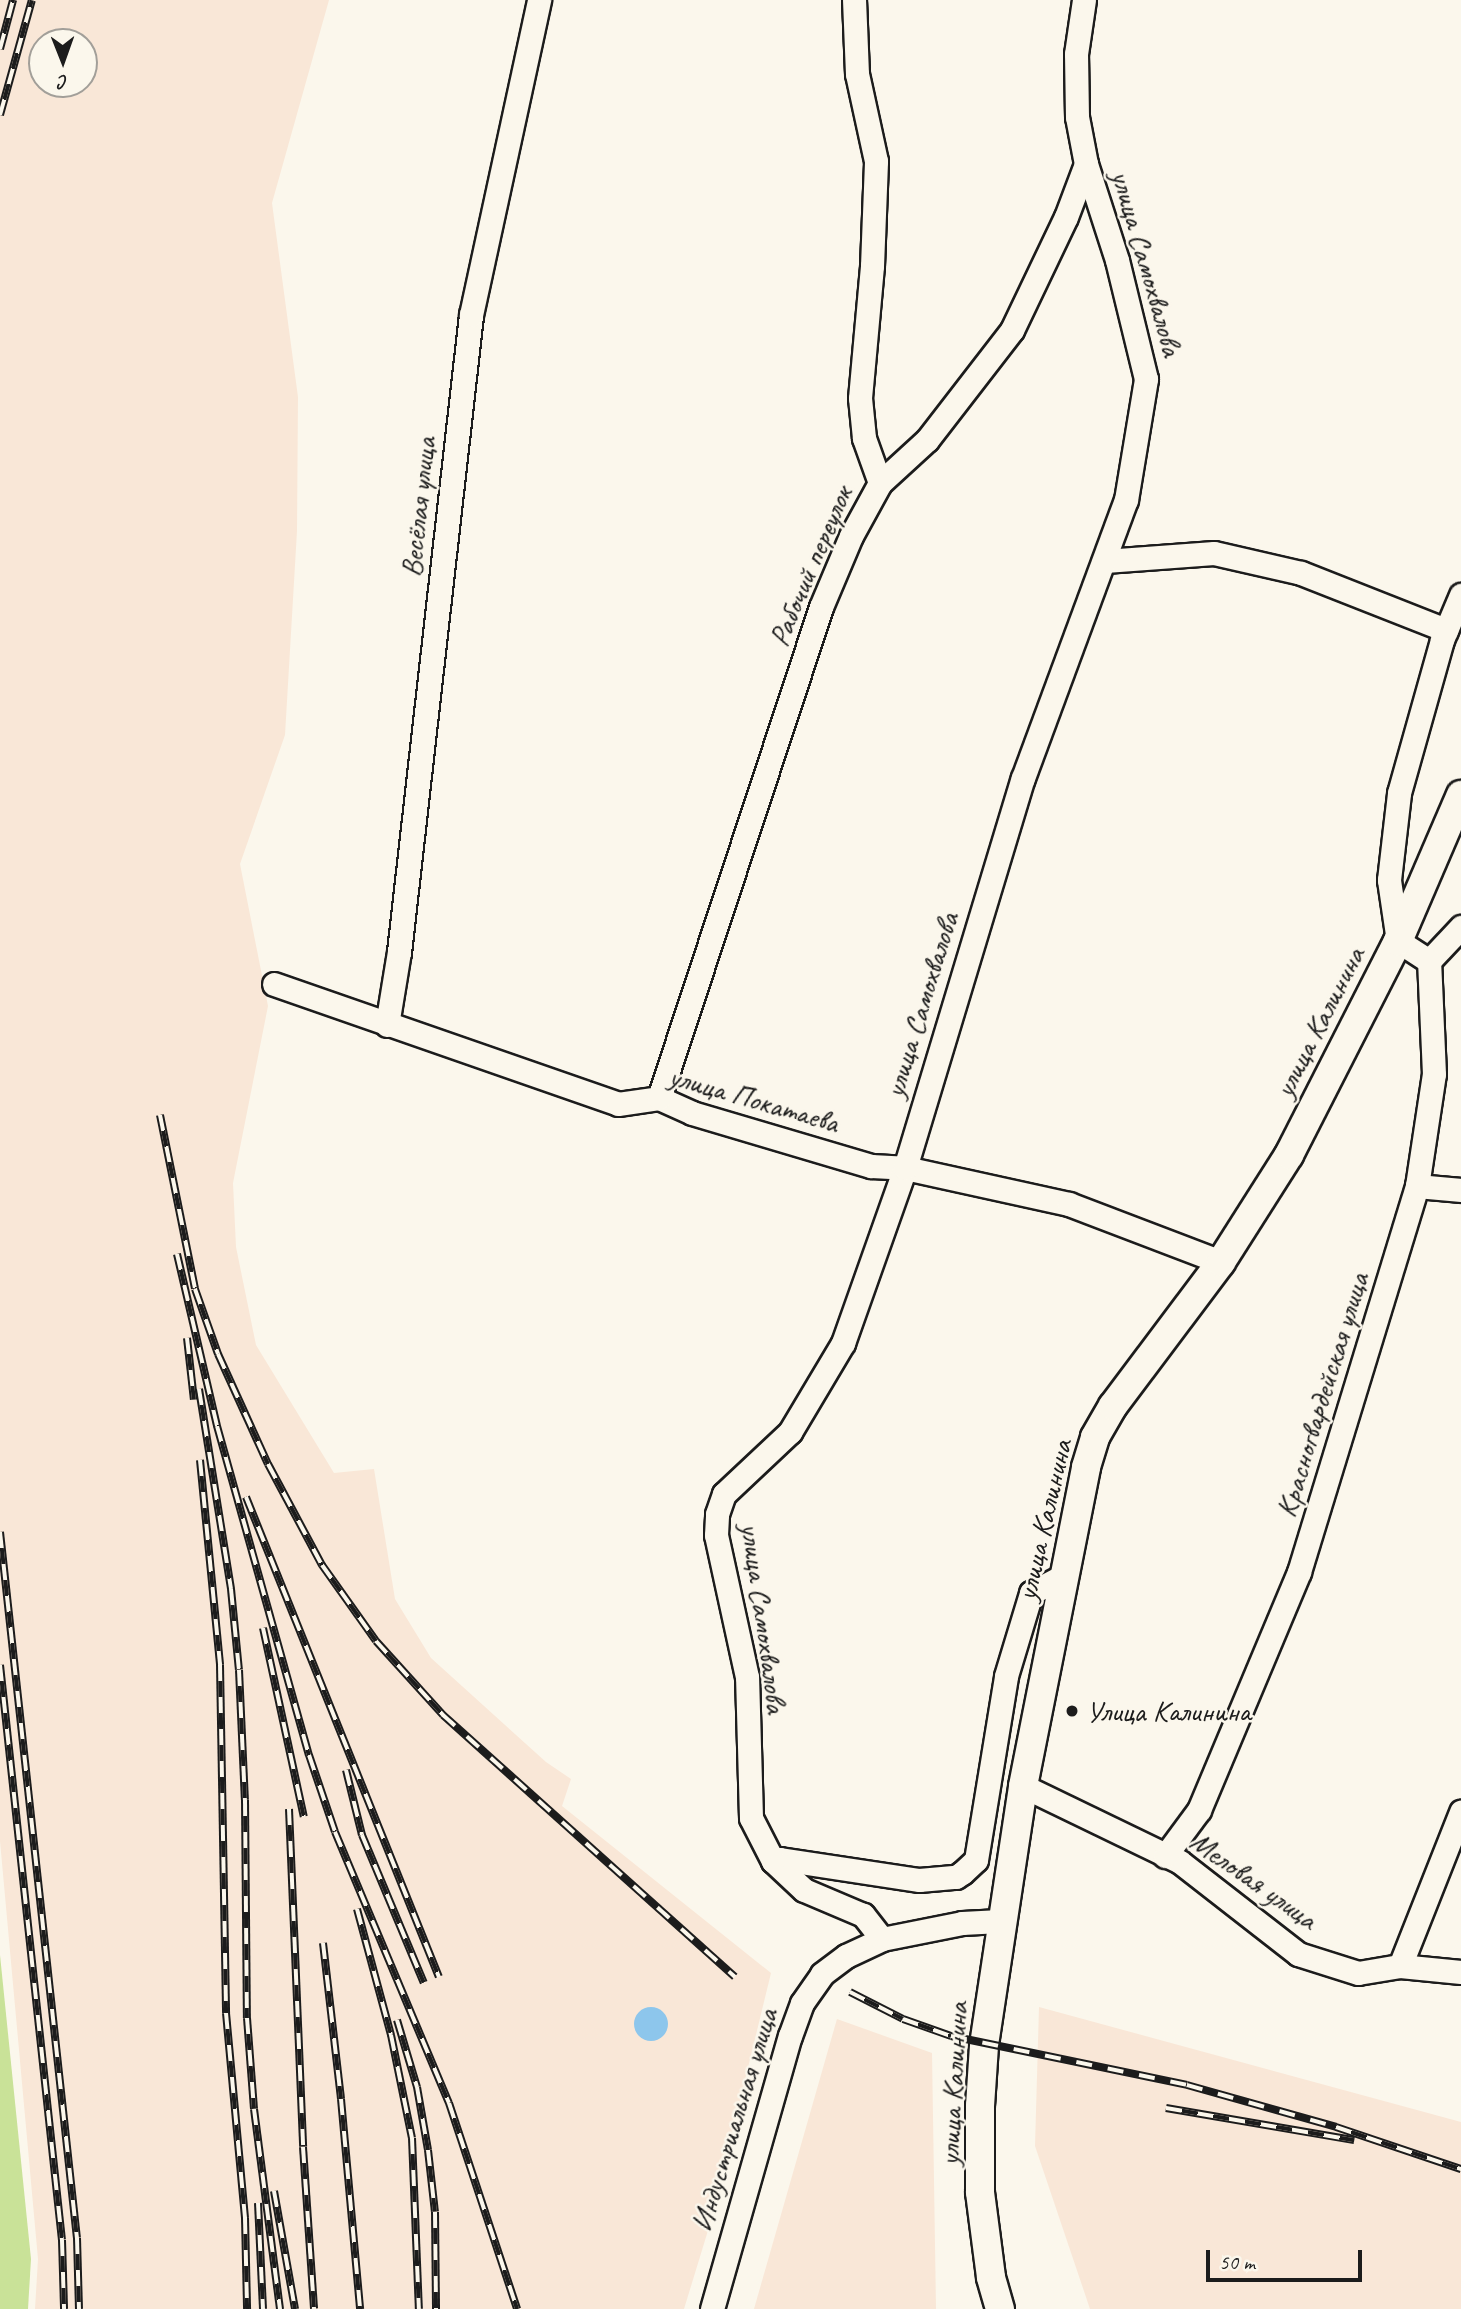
<!DOCTYPE html>
<meta charset="utf-8">
<style>
body{margin:0}
#map{position:relative;width:1461px;height:2309px;overflow:hidden;background:#fbf7ec;font-family:Caveat,sans-serif}
div>[style]{position:absolute}
[style*='--x']{left:calc(var(--x)*1px);top:calc(var(--y)*1px);width:calc(var(--w)*1px);rotate:calc(var(--a)*1deg)}
.built>*{inset:0;background:#f9e7d7}
.green>*{inset:0;background:#c9e298}
.water>*{inset:0;background:#8dc6ec}
.round{border-radius:50%}
.roads{filter:drop-shadow(2px 0 #1c1c1c) drop-shadow(-2px 0 #1c1c1c) drop-shadow(0 2px #1c1c1c) drop-shadow(0 -2px #1c1c1c)}
.minor>*{height:23px;margin:-11.5px;padding:0 11.5px;transform-origin:11.5px;border-radius:11.5px;background:#fbf7ec}
.major>*{height:28px;margin:-14px;padding:0 14px;transform-origin:14px;border-radius:14px;background:#fbf7ec}
.rail>*{height:8px;margin-top:-4px;transform-origin:0;background:repeating-linear-gradient(90deg,#fbf7ec 0 16px,#1c1c1c 0 32px);box-sizing:border-box;border-block:2px solid #1c1c1c}
.dots>*{width:19px;height:19px;translate:-50% -50%;box-sizing:border-box;border:4px solid #fbf7ec;border-radius:50%}
span{translate:-50% -50%;white-space:nowrap;text-align:center;line-height:1.15;-webkit-text-stroke:5px #fbf7ec;paint-order:stroke}
.street-label{font-size:30px;color:#1c1c1c}
.poi-label{font-size:30px;color:#1c1c1c}
.left{translate:0 -50%;text-align:left}
.north{position:absolute;left:28px;top:28px;width:70px;height:70px;box-sizing:border-box;background:#fbf7ec;border:2px solid #a29f99;border-radius:50%;rotate:179deg;font-size:19px;font-weight:700;line-height:28px;text-align:center;color:#1c1c1c}
.north::after{content:'';display:block;margin:auto;width:24px;height:32px;background:#1c1c1c;clip-path:polygon(50% 0,100% 100%,50% 72%,0 100%)}
.scale{position:absolute;left:1206px;top:2250px;width:156px;height:32px;box-sizing:border-box;border:4px solid #1c1c1c;border-top:0;padding-left:9px;font-size:21px;line-height:24px;white-space:nowrap;color:#1c1c1c;-webkit-text-stroke:5px #fbf7ec;paint-order:stroke}
</style>
<div id="map">
<div class="built">
<i style="clip-path:polygon(evenodd,0 0,329px 0,272px 203px,298px 397px,297px 531px,285px 735px,240px 864px,268px 1006px,233px 1183px,236px 1247px,256px 1345px,334px 1473px,374px 1469px,395px 1599px,431px 1658px,546px 1762px,571px 1779px,562px 1806px,771px 1973px,710px 2224px,684px 2309px,35px 2309px,38px 2259px,0 1841px,0 0,42px 42px,84px 42px,84px 84px,42px 84px,42px 42px)"></i>
<i style="clip-path:polygon(1039px 2007px,1461px 2122px,1461px 2309px,1090px 2309px,1035px 2146px)"></i>
<i style="clip-path:polygon(837px 2019px,932px 2053px,936px 2309px,754px 2309px)"></i>
</div>
<div class="green">
<i style="clip-path:polygon(0 1955px,31px 2259px,28px 2309px,0 2309px)"></i>
</div>
<div class="water">
<i class="round" style="left:634px;top:2007px;width:34px;height:34px"></i>
</div>
<div class="roads">
<div class="minor">
<i style="--x:880;--y:483;--w:64;--a:-42.5"></i>
<i style="--x:927;--y:440;--w:139;--a:-52.3"></i>
<i style="--x:1012;--y:330;--w:125;--a:-64.5"></i>
<i style="--x:1066;--y:217;--w:57;--a:-69.3"></i>
<i style="--x:1105;--y:561;--w:109;--a:-4.2"></i>
<i style="--x:1214;--y:553;--w:89;--a:12.9"></i>
<i style="--x:1301;--y:573;--w:156;--a:21.5"></i>
<i style="--x:1429;--y:961;--w:47;--a:-46.7"></i>
<i style="--x:274;--y:984;--w:364;--a:19.2"></i>
<i style="--x:618;--y:1104;--w:41;--a:-8.3"></i>
<i style="--x:659;--y:1098;--w:36;--a:24"></i>
<i style="--x:692;--y:1113;--w:187;--a:16.5"></i>
<i style="--x:871;--y:1166;--w:34;--a:3"></i>
<i style="--x:905;--y:1168;--w:168;--a:12.4"></i>
<i style="--x:1069;--y:1204;--w:163;--a:20.9"></i>
<i style="--x:387;--y:1025;--w:74;--a:-80.7"></i>
<i style="--x:399;--y:952;--w:641;--a:-83.55"></i>
<i style="--x:471;--y:315;--w:322;--a:-77.8"></i>
<i style="--x:659;--y:1098;--w:517;--a:-71.74"></i>
<i style="--x:821;--y:607;--w:77;--a:-67.1"></i>
<i style="--x:851;--y:536;--w:60;--a:-61.3"></i>
<i style="--x:880;--y:483;--w:48;--a:-109.6"></i>
<i style="--x:864;--y:438;--w:40;--a:-95.7"></i>
<i style="--x:860;--y:398;--w:133;--a:-84.8"></i>
<i style="--x:872;--y:266;--w:105;--a:-87.8"></i>
<i style="--x:876;--y:161;--w:89;--a:-102.3"></i>
<i style="--x:857;--y:74;--w:74;--a:-92.3"></i>
<i style="--x:1417;--y:1186;--w:44;--a:5.2"></i>
<i style="--x:1023;--y:1786;--w:174;--a:25.8"></i>
<i style="--x:1180;--y:1862;--w:150;--a:37.9"></i>
<i style="--x:1298;--y:1954;--w:63;--a:17.6"></i>
<i style="--x:1358;--y:1973;--w:43;--a:-9.5"></i>
<i style="--x:1400;--y:1966;--w:61;--a:5.6"></i>
<i style="--x:1165;--y:1856;--w:57;--a:-53.5"></i>
<i style="--x:1199;--y:1810;--w:258;--a:-67.2"></i>
<i style="--x:1299;--y:1572;--w:404;--a:-73"></i>
<i style="--x:1417;--y:1186;--w:113;--a:-81.4"></i>
<i style="--x:1434;--y:1074;--w:113;--a:-92.5"></i>
<i style="--x:1429;--y:961;--w:37;--a:-147"></i>
<i style="--x:1398;--y:941;--w:62;--a:-98.4"></i>
<i style="--x:1389;--y:880;--w:88;--a:-83.4"></i>
<i style="--x:1399;--y:793;--w:159;--a:-74.3"></i>
<i style="--x:1442;--y:640;--w:49;--a:-67.1"></i>
<i style="--x:773;--y:1861;--w:7;--a:-16"></i>
<i style="--x:780;--y:1859;--w:141;--a:8.6"></i>
<i style="--x:919;--y:1880;--w:37;--a:-5"></i>
<i style="--x:956;--y:1877;--w:7;--a:-34"></i>
<i style="--x:962;--y:1873;--w:19;--a:-43"></i>
<i style="--x:976;--y:1860;--w:186;--a:-80.7"></i>
<i style="--x:1006;--y:1676;--w:87;--a:-73.2"></i>
<i style="--x:1031;--y:1593;--w:38;--a:-28"></i>
<i style="--x:882;--y:1939;--w:31;--a:-128"></i>
<i style="--x:863;--y:1915;--w:64;--a:-157"></i>
<i style="--x:804;--y:1890;--w:42;--a:-136.9"></i>
<i style="--x:773;--y:1861;--w:48;--a:-117.1"></i>
<i style="--x:751;--y:1818;--w:141;--a:-91.6"></i>
<i style="--x:747;--y:1677;--w:145;--a:-102.3"></i>
<i style="--x:716;--y:1535;--w:21;--a:-87"></i>
<i style="--x:717;--y:1514;--w:21;--a:-71"></i>
<i style="--x:724;--y:1494;--w:91;--a:-43.2"></i>
<i style="--x:790;--y:1432;--w:104;--a:-59.2"></i>
<i style="--x:843;--y:1343;--w:186;--a:-70.5"></i>
<i style="--x:905;--y:1168;--w:407;--a:-73.2"></i>
<i style="--x:1023;--y:778;--w:296;--a:-69.7"></i>
<i style="--x:1126;--y:500;--w:123;--a:-80.6"></i>
<i style="--x:1146;--y:379;--w:122;--a:-103.7"></i>
<i style="--x:1117;--y:260;--w:101;--a:-107.9"></i>
<i style="--x:1086;--y:164;--w:48;--a:-100.8"></i>
<i style="--x:1077;--y:117;--w:63;--a:-90.9"></i>
<i style="--x:1076;--y:54;--w:55;--a:-81.6"></i>
<i style="--x:1400;--y:1966;--w:166;--a:-68.4"></i>
<i style="--x:712;--y:2309;--w:284;--a:-74.1"></i>
<i style="--x:790;--y:2036;--w:35;--a:-70"></i>
<i style="--x:802;--y:2003;--w:35;--a:-55"></i>
<i style="--x:822;--y:1974;--w:30;--a:-37"></i>
<i style="--x:846;--y:1956;--w:40;--a:-25"></i>
<i style="--x:882;--y:1939;--w:82;--a:-11.3"></i>
<i style="--x:962;--y:1923;--w:38;--a:-3"></i>
</div>
<div class="major">
<i style="--x:1000;--y:2309;--w:33;--a:-106"></i>
<i style="--x:991;--y:2277;--w:86;--a:-97.4"></i>
<i style="--x:980;--y:2192;--w:86;--a:-90"></i>
<i style="--x:980;--y:2106;--w:61;--a:-86.2"></i>
<i style="--x:984;--y:2045;--w:262;--a:-81.4"></i>
<i style="--x:1023;--y:1786;--w:325;--a:-78.8"></i>
<i style="--x:1086;--y:1467;--w:31;--a:-73"></i>
<i style="--x:1095;--y:1437;--w:36;--a:-60"></i>
<i style="--x:1113;--y:1406;--w:180;--a:-53.1"></i>
<i style="--x:1221;--y:1262;--w:127;--a:-57.6"></i>
<i style="--x:1289;--y:1155;--w:240;--a:-63"></i>
<i style="--x:1398;--y:941;--w:159;--a:-66.7"></i>
</div>
</div>
<div class="rail">
<i style="--x:0;--y:49;--w:51;--a:-75.1"></i>
<i style="--x:0;--y:115;--w:119;--a:-74.5"></i>
<i style="--x:160;--y:1115;--w:177;--a:78.6"></i>
<i style="--x:195;--y:1289;--w:69;--a:70.5"></i>
<i style="--x:218;--y:1354;--w:121;--a:65.6"></i>
<i style="--x:268;--y:1464;--w:115;--a:61.9"></i>
<i style="--x:322;--y:1565;--w:93;--a:54.6"></i>
<i style="--x:376;--y:1641;--w:100;--a:47.8"></i>
<i style="--x:443;--y:1715;--w:392;--a:41.9"></i>
<i style="--x:177;--y:1254;--w:177;--a:76.9"></i>
<i style="--x:217;--y:1426;--w:342;--a:74.4"></i>
<i style="--x:309;--y:1755;--w:81;--a:71.3"></i>
<i style="--x:335;--y:1832;--w:294;--a:67.2"></i>
<i style="--x:449;--y:2103;--w:217;--a:71.7"></i>
<i style="--x:187;--y:1338;--w:62;--a:83.6"></i>
<i style="--x:199;--y:1389;--w:203;--a:80.9"></i>
<i style="--x:231;--y:1589;--w:81;--a:84.4"></i>
<i style="--x:239;--y:1670;--w:130;--a:87.4"></i>
<i style="--x:245;--y:1800;--w:218;--a:89.5"></i>
<i style="--x:247;--y:2018;--w:91;--a:85.6"></i>
<i style="--x:254;--y:2109;--w:202;--a:82.6"></i>
<i style="--x:200;--y:1460;--w:206;--a:84.4"></i>
<i style="--x:220;--y:1665;--w:348;--a:89"></i>
<i style="--x:226;--y:2013;--w:206;--a:84.7"></i>
<i style="--x:245;--y:2218;--w:91;--a:88.7"></i>
<i style="--x:246;--y:1497;--w:517;--a:68.1"></i>
<i style="--x:0;--y:1532;--w:710;--a:83.78"></i>
<i style="--x:77;--y:2238;--w:71;--a:88.4"></i>
<i style="--x:263;--y:1628;--w:193;--a:77.8"></i>
<i style="--x:0;--y:1665;--w:578;--a:83.85"></i>
<i style="--x:62;--y:2240;--w:69;--a:88.3"></i>
<i style="--x:346;--y:1770;--w:67;--a:76.2"></i>
<i style="--x:362;--y:1835;--w:160;--a:67.3"></i>
<i style="--x:289;--y:1809;--w:338;--a:87.6"></i>
<i style="--x:303;--y:2147;--w:162;--a:86.1"></i>
<i style="--x:357;--y:1909;--w:131;--a:74.9"></i>
<i style="--x:391;--y:2035;--w:105;--a:78.5"></i>
<i style="--x:412;--y:2138;--w:171;--a:87.7"></i>
<i style="--x:323;--y:1943;--w:157;--a:83.4"></i>
<i style="--x:341;--y:2099;--w:211;--a:84.8"></i>
<i style="--x:850;--y:1992;--w:59;--a:27"></i>
<i style="--x:903;--y:2019;--w:51;--a:19.5"></i>
<i style="--x:951;--y:2036;--w:241;--a:11.7"></i>
<i style="--x:1187;--y:2085;--w:155;--a:15.7"></i>
<i style="--x:1336;--y:2127;--w:132;--a:18.6"></i>
<i style="--x:397;--y:2020;--w:70;--a:73.4"></i>
<i style="--x:417;--y:2087;--w:64;--a:80.1"></i>
<i style="--x:428;--y:2150;--w:62;--a:83.6"></i>
<i style="--x:435;--y:2212;--w:97;--a:89.4"></i>
<i style="--x:1166;--y:2108;--w:191;--a:9.7"></i>
<i style="--x:274;--y:2191;--w:120;--a:79.9"></i>
<i style="--x:258;--y:2203;--w:106;--a:87.3"></i>
</div>
<div class="dots">
<i style="left:1072px;top:1711px;background:#1c1c1c"></i>
</div>
<div class="street-label">
<span style="left:1147px;top:263px;rotate:74deg">улица Самохвалова</span>
<span style="left:418px;top:507px;rotate:-84deg">Весёлая улица</span>
<span style="left:810px;top:566px;rotate:-67deg">Рабочий переулок</span>
<span style="left:921px;top:1005px;rotate:-73deg">улица Самохвалова</span>
<span style="left:1319px;top:1022px;rotate:-63deg">улица Калинина</span>
<span style="left:754px;top:1099px;rotate:16deg">улица Покатаева</span>
<span style="left:1322px;top:1395px;rotate:-73deg">Красногвардейская улица</span>
<span style="left:1044px;top:1520px;rotate:-77deg">улица Калинина</span>
<span style="left:764px;top:1618px;rotate:82deg">улица Самохвалова</span>
<span style="left:1254px;top:1880px;rotate:35deg">Меловая улица</span>
<span style="left:953px;top:2084px;rotate:-87deg">улица Калинина</span>
<span style="left:734px;top:2120px;rotate:-73deg">Индустриальная улица</span>
</div>
<div class="poi-label">
<span class="left" style="left:1086px;top:1711px">Улица Калинина</span>
</div>
<div class="north">С</div>
<div class="scale">50 m</div>
</div>
